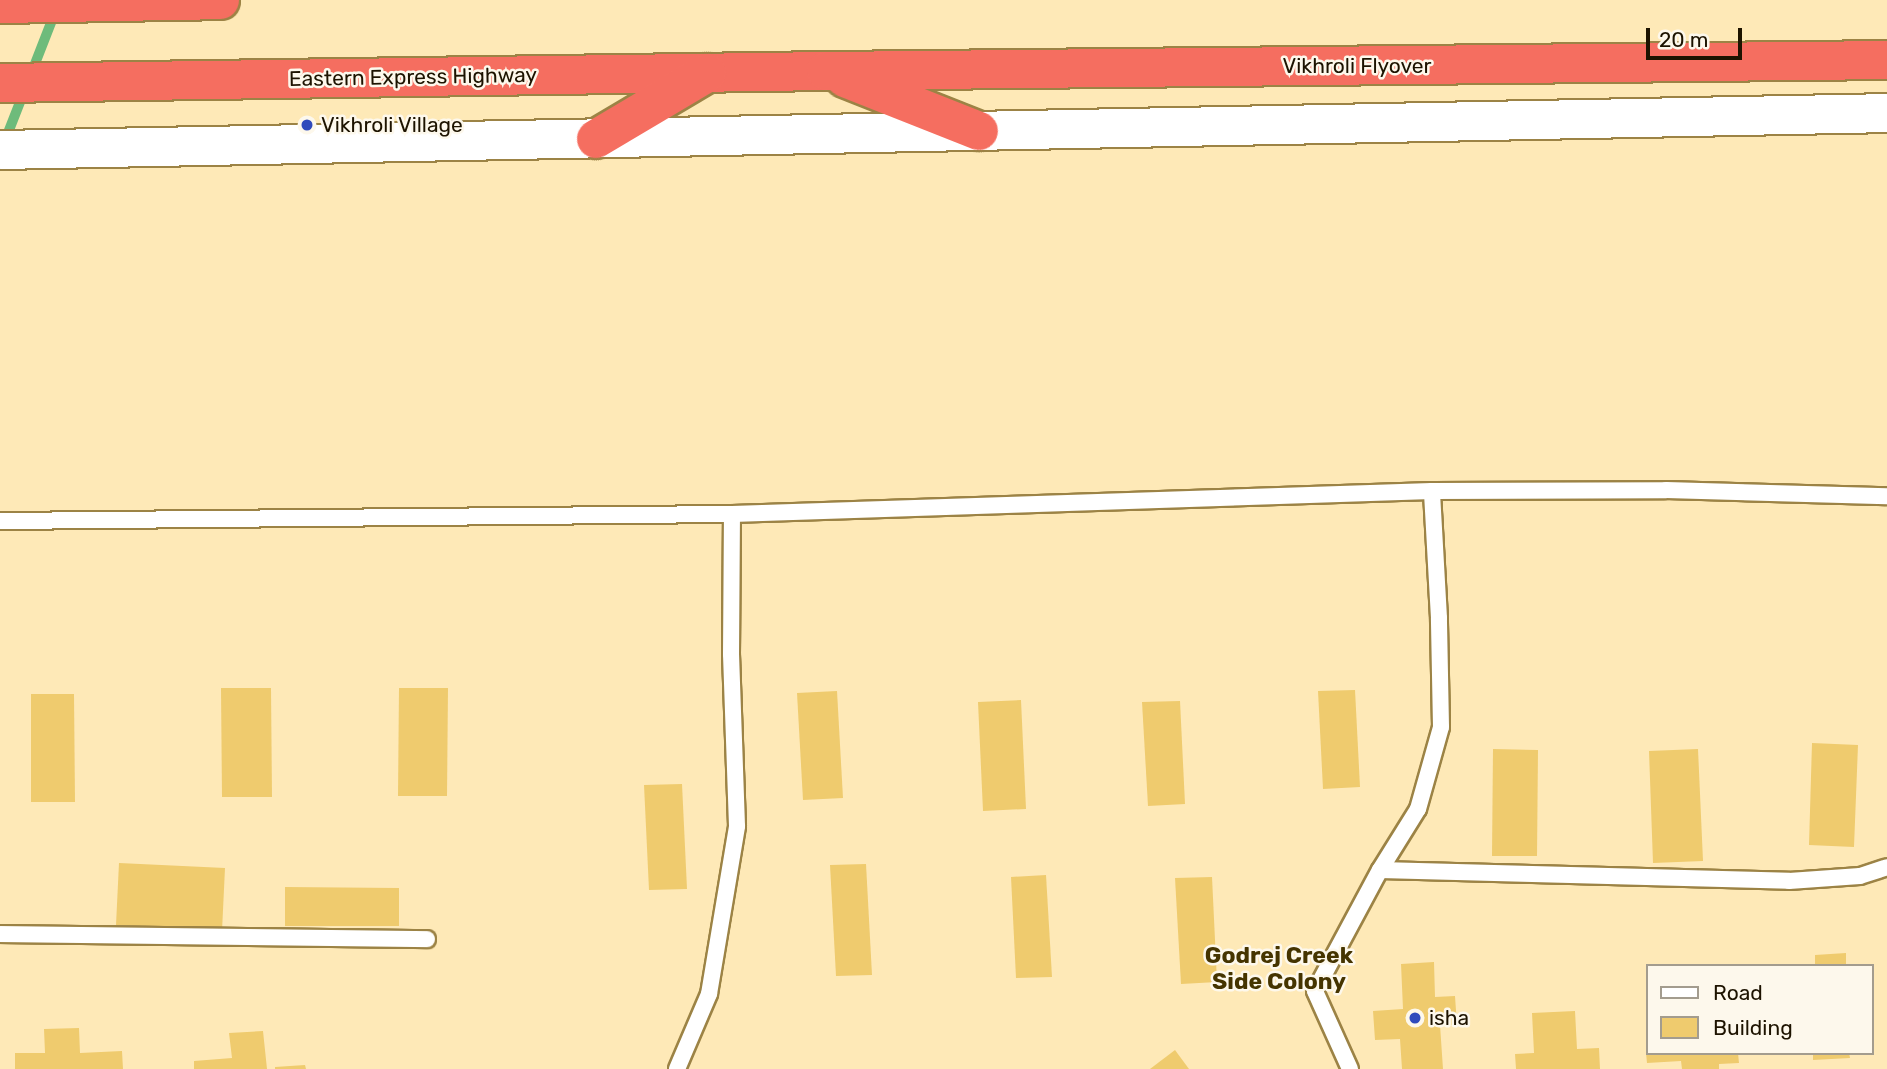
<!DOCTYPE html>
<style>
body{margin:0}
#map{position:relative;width:1887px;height:1069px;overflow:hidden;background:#fee9b7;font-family:Rubik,sans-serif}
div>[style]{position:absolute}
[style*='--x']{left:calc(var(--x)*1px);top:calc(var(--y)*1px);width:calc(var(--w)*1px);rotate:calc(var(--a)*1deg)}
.stream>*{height:10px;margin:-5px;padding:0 5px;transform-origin:5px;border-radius:5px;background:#6ebb7b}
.building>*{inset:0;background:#efcb6e}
.roads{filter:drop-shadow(2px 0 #9c8345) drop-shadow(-2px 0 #9c8345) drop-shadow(0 2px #9c8345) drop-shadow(0 -2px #9c8345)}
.lane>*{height:16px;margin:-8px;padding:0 8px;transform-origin:8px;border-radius:8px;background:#fff}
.secondary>*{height:38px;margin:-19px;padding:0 19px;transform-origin:19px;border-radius:19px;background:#fff}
.highway>*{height:38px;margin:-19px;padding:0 19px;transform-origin:19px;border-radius:19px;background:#f56e60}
.dots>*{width:19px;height:19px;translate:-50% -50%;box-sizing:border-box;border:4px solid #fdf8ec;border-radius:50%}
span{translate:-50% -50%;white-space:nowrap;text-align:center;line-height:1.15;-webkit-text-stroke:5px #fdf8ec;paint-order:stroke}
.street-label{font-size:21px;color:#1d1300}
.poi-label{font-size:21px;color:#1d1300}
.left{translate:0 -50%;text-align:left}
.neighbourhood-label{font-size:23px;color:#453400;font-weight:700}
.legend{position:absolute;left:1646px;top:964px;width:228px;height:91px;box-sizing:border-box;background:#fdf8ec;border:2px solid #a39c8e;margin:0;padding:9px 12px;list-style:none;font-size:21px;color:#1d1300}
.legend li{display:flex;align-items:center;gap:14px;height:35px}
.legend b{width:35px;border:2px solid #a39c8e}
.scale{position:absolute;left:1646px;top:28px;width:96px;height:32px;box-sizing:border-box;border:4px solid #1d1300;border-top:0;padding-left:9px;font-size:21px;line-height:24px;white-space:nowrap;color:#1d1300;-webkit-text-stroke:5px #fdf8ec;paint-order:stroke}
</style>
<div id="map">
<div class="stream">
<i style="--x:31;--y:74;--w:69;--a:-68.7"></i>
<i style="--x:4;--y:143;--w:55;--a:-68.6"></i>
</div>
<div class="building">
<i style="clip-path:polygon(221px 688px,271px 688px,272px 797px,222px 797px)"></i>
<i style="clip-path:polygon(399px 688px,448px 688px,447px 796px,398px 796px)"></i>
<i style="clip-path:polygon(1355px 690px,1360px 787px,1323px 789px,1318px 691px)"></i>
<i style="clip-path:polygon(837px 691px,843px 798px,803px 800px,797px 693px)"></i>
<i style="clip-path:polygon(31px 694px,74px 694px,75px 802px,31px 802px)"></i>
<i style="clip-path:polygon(1021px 700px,1026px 809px,983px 811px,978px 702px)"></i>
<i style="clip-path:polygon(1180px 701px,1185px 804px,1148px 806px,1142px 702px)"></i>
<i style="clip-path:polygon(1812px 743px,1858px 745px,1854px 847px,1809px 845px)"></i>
<i style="clip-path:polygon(1493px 749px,1538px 750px,1537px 856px,1492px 856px)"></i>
<i style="clip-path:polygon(1698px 749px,1703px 861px,1653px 863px,1649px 751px)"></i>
<i style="clip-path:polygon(682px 784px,687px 889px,649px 890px,644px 785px)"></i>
<i style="clip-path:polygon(119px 863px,225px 868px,222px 931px,116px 925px)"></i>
<i style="clip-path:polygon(866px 864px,872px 975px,836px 976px,830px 865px)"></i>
<i style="clip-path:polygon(1046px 875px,1052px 977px,1016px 978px,1011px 877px)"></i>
<i style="clip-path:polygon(1212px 877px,1217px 982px,1181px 984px,1175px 878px)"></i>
<i style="clip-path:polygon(285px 887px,399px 888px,399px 926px,285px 926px)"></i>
<i style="clip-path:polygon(1846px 953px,1846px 966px,1815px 966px,1815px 955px)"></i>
<i style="clip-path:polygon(1434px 962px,1435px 997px,1455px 996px,1457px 1025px,1440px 1025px,1443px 1069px,1402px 1069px,1400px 1039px,1375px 1040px,1373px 1011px,1403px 1009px,1401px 964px)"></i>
<i style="clip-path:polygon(1575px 1011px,1577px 1049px,1599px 1048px,1600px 1069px,1516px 1069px,1515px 1054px,1534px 1053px,1532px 1013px)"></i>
<i style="clip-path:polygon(79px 1028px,80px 1053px,122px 1051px,123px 1069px,15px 1069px,15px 1053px,45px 1053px,44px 1029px)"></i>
<i style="clip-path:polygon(263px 1031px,267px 1069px,194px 1069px,194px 1061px,232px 1058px,229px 1033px)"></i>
<i style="clip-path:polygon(1175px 1050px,1189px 1069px,1150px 1069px)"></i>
<i style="clip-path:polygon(1646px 1053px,1738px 1053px,1739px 1063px,1719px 1064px,1719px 1069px,1682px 1069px,1681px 1061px,1647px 1063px)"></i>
<i style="clip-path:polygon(1813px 1053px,1849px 1053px,1850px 1058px,1813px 1060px)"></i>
<i style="clip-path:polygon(305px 1065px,306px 1069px,275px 1069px,275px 1067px)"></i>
</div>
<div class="roads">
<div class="lane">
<i style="--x:0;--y:521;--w:732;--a:-0.55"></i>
<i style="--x:732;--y:514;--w:700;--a:-1.88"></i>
<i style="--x:1432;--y:491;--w:234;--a:-0.2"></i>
<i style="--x:1666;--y:490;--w:221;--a:1.6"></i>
<i style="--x:1380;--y:870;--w:409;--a:1.5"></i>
<i style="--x:1789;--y:881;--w:71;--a:-4"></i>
<i style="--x:1860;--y:876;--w:28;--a:-18"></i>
<i style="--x:0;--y:934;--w:427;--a:0.7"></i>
<i style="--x:677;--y:1069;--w:82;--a:-66.9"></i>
<i style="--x:709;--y:994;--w:170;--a:-80.5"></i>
<i style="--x:737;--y:826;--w:172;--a:-92"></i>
<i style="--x:731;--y:654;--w:140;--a:-89.6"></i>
<i style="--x:1350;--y:1069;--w:85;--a:-114.2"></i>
<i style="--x:1315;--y:991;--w:137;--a:-61.8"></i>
<i style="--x:1380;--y:870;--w:72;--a:-58.1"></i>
<i style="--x:1418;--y:809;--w:85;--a:-74.3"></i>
<i style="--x:1441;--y:727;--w:109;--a:-91.1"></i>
<i style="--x:1439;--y:618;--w:127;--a:-93.2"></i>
</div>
<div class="secondary">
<i style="--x:0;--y:150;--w:1887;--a:-1.12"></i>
</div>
<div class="highway">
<i style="--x:0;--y:4;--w:220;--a:-1"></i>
<i style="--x:845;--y:78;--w:144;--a:21.6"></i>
<i style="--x:0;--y:83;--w:826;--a:-0.83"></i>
<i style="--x:826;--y:71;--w:1061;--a:-0.59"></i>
<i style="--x:596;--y:139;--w:129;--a:-30.7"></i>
</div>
</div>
<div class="dots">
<i style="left:307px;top:125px;background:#304bbc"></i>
<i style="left:1415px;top:1018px;background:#304bbc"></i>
</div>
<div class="street-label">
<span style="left:1357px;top:66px">Vikhroli Flyover</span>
<span style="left:413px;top:77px;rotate:-1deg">Eastern Express Highway</span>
</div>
<div class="poi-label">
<span class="left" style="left:321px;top:125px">Vikhroli Village</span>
<span class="left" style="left:1429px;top:1018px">isha</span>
</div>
<div class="neighbourhood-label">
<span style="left:1279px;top:968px">Godrej Creek<br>Side Colony</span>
</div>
<ul class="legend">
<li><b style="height:9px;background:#fff"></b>Road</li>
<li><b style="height:19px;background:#efcb6e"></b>Building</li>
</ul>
<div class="scale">20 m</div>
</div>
